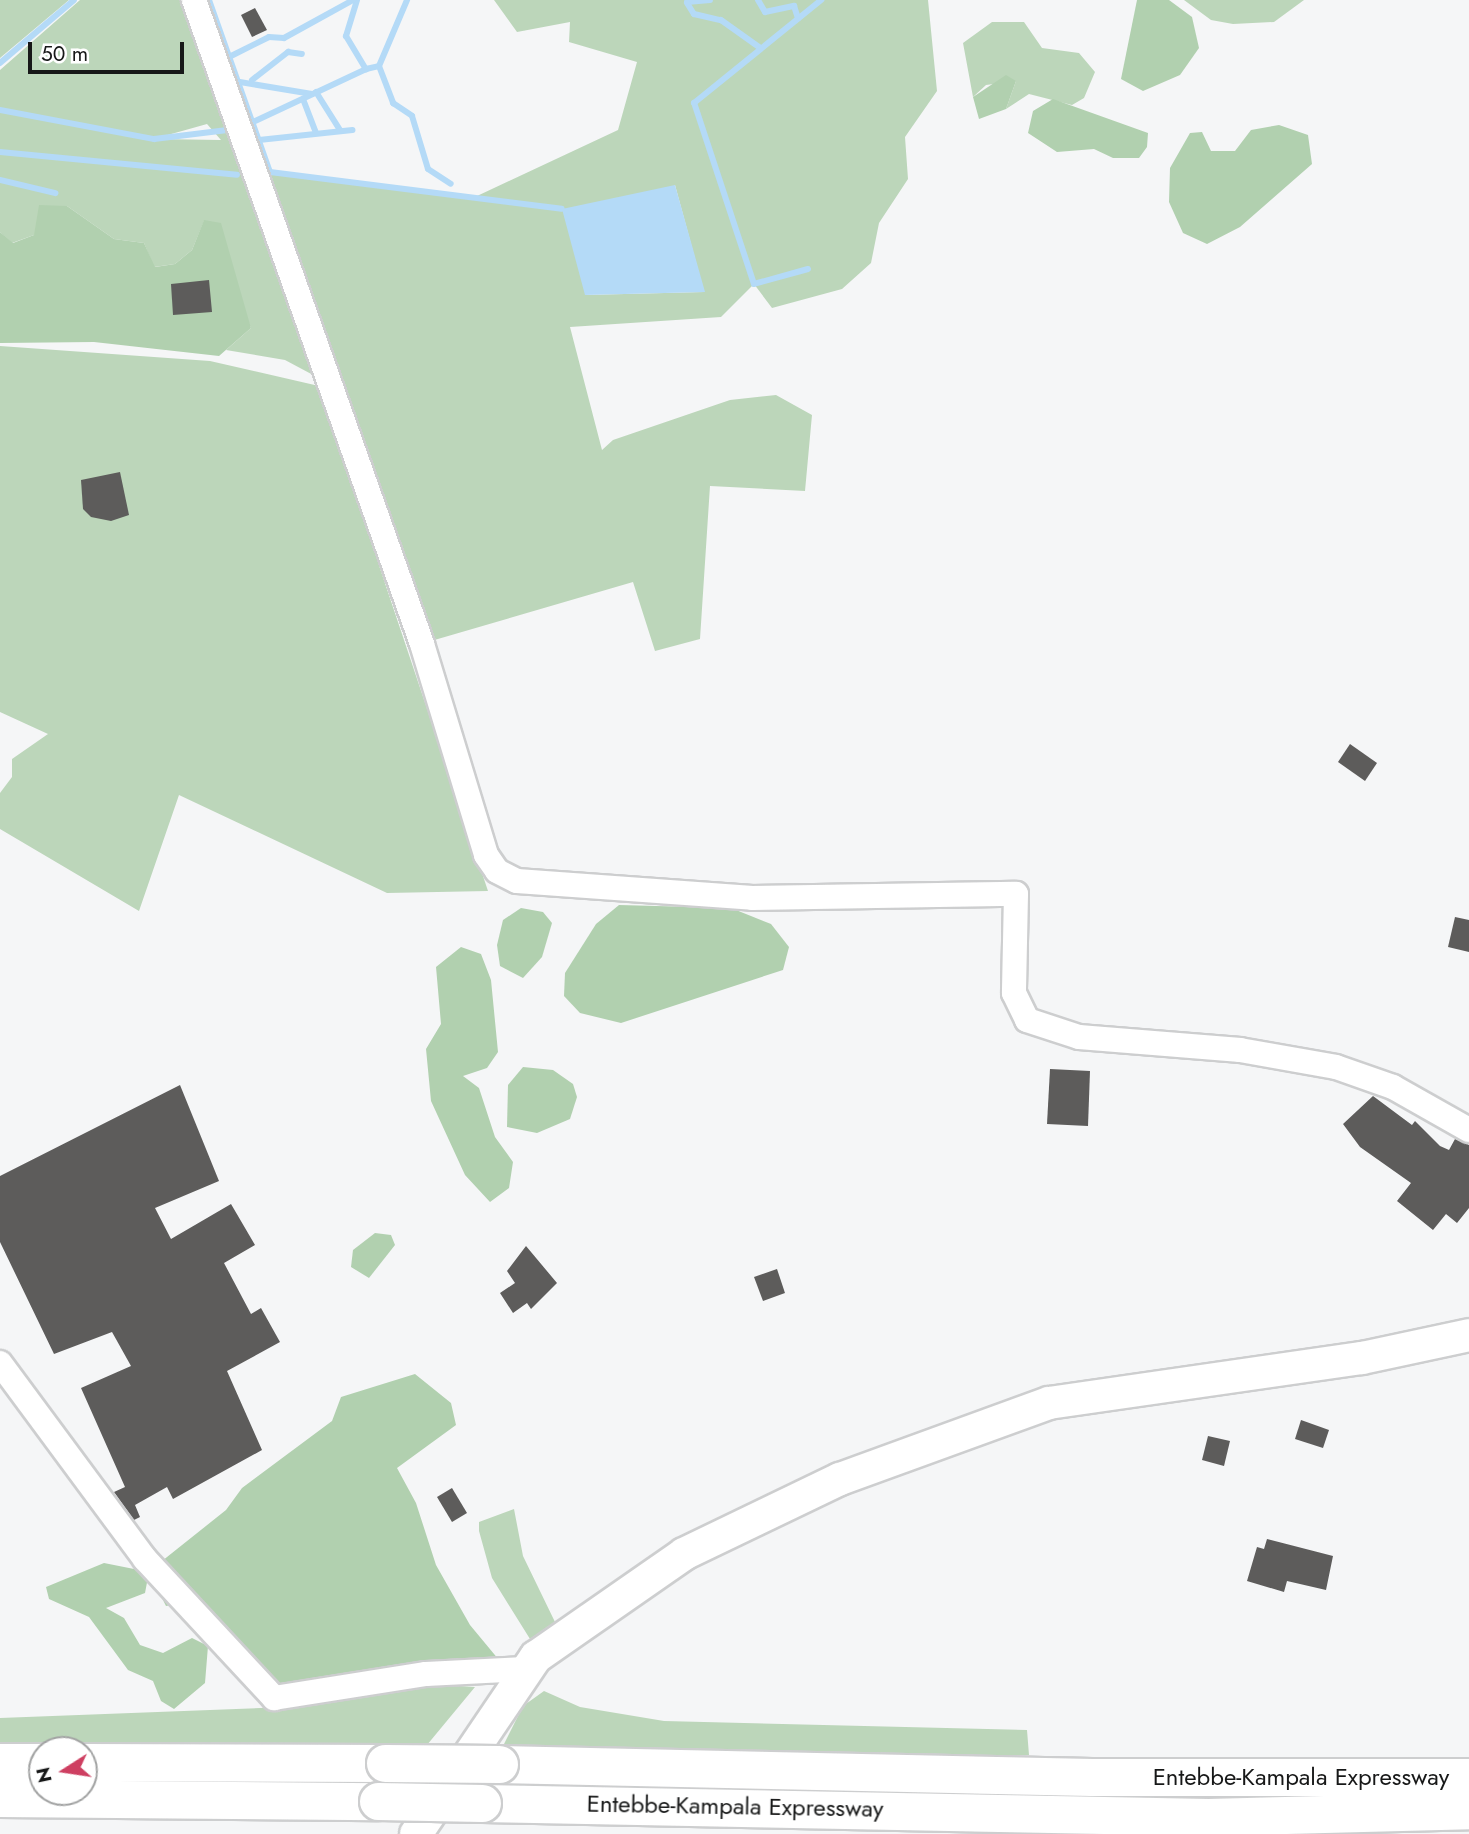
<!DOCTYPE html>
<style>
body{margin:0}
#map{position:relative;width:1469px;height:1834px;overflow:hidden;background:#f5f6f7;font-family:Jost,sans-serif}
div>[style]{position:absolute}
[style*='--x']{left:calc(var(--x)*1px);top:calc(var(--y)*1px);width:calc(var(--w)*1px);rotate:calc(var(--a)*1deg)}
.green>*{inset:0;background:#bcd6ba}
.forest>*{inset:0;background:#b1d0af}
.water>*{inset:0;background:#b4daf7}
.stream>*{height:6px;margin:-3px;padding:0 3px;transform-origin:3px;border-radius:3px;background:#b4daf7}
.building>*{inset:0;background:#5d5c5b}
.roads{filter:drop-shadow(2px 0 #cdcecf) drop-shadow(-2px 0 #cdcecf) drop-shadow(0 2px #cdcecf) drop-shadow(0 -2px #cdcecf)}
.minor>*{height:24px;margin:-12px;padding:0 12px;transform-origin:12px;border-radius:12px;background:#fff}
.major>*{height:32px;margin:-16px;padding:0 16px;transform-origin:16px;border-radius:16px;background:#fff}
.highway>*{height:37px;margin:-18.5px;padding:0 18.5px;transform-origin:18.5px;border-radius:18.5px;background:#fff}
.bridges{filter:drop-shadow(2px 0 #cdcecf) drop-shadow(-2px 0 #cdcecf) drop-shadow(0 2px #cdcecf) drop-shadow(0 -2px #cdcecf)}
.highway-bridge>*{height:37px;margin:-18.5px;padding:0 18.5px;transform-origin:18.5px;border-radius:18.5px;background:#fff}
span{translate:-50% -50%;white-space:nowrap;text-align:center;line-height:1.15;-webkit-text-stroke:7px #fff;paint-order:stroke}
.street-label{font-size:24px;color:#171818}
.north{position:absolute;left:28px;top:1736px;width:70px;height:70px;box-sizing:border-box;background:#fff;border:2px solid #a2a3a3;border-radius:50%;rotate:258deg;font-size:19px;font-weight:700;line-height:28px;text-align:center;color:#171818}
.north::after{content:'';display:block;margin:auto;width:24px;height:32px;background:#ce3f61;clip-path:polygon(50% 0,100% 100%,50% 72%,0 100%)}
.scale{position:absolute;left:28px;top:42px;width:156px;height:32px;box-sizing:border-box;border:4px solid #171818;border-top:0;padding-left:9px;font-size:21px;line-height:24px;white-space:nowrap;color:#171818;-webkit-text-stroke:5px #fff;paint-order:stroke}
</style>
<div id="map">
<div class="green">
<i style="clip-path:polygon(0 0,69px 0,0 58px)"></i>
<i style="clip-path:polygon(evenodd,80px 0,185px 0,315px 376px,285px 360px,226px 350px,251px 328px,204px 221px,192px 250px,175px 264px,154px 267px,144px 243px,114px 239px,67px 206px,34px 235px,12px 243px,0 232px,0 70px,80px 0,207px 124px,221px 140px,157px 139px,157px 138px,207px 124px)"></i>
<i style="clip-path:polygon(evenodd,494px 0,928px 0,937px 91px,905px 137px,908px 179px,879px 223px,871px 263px,842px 289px,772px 308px,754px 284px,721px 317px,570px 327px,602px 450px,613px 440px,730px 400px,776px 395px,812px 415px,805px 491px,710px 486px,700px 639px,655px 651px,633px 582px,431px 641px,267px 173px,477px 196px,618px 130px,637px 62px,569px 42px,570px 22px,517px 32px,494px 0,675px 185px,704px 292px,585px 295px,675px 185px)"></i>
<i style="clip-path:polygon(1184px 0,1304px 0,1274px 22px,1233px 24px,1211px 20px)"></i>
<i style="clip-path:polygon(992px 22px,1024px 22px,1042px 48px,1079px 53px,1095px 72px,1084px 98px,1072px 105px,1029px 94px,1006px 109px,1016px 81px,986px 85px,973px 97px,963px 43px)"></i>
<i style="clip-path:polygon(0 346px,210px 361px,319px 386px,488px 891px,387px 893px,179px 795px,139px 911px,0 829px,0 793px,12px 777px,12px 759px,48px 734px,0 712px)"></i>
<i style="clip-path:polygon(514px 1509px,523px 1556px,555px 1622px,530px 1639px,492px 1578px,479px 1531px,479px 1522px)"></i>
<i style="clip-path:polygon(429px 1684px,475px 1687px,422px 1751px,0 1747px,0 1718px,312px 1706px)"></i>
<i style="clip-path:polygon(544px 1691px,580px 1707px,664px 1721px,1027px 1730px,1029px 1755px,498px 1756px,523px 1706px)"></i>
</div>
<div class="forest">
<i style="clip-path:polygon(1137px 0,1169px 0,1192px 17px,1199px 48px,1180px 75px,1143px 91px,1121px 79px)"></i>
<i style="clip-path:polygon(1006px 75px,1016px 81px,1006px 109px,979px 119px,973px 97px)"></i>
<i style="clip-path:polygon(1053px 99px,1148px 133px,1147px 147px,1139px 158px,1113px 158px,1094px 149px,1057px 152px,1028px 133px,1033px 111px)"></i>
<i style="clip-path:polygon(1279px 125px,1308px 135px,1312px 164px,1240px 227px,1207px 244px,1183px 233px,1169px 202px,1170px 168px,1190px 133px,1202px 132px,1211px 151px,1235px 151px,1251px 130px)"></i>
<i style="clip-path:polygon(39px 205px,67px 206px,114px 239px,144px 243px,155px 267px,175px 264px,192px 250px,204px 220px,221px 223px,251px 328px,219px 356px,94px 342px,0 343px,0 232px,13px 243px,34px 235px)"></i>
<i style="clip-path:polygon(619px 905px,731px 908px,771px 924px,789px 947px,783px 970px,621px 1023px,580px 1013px,564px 996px,565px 973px,596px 924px)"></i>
<i style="clip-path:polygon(521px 908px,543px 912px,552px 923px,542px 957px,523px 978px,500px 966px,497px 945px,503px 920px)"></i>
<i style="clip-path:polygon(461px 947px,481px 954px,491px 980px,498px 1052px,487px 1068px,463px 1076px,479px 1088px,495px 1137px,513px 1162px,509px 1188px,490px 1202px,465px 1175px,431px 1101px,426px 1049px,441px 1024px,436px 967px)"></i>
<i style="clip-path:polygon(523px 1067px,553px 1070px,573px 1084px,577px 1097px,570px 1119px,537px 1133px,507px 1127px,508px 1085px)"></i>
<i style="clip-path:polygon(375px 1233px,391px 1235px,395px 1245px,369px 1278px,351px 1267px,353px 1250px)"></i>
<i style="clip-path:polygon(415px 1374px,451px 1403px,456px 1425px,397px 1468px,416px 1503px,436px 1565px,470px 1625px,499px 1660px,272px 1691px,193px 1601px,166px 1606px,157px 1588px,162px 1561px,226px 1510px,242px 1488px,332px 1421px,341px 1397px)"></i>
<i style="clip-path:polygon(104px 1563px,149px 1572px,145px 1593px,106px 1608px,124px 1618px,140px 1645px,163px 1653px,192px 1638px,208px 1646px,205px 1683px,174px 1709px,161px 1701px,153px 1681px,128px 1670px,89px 1617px,49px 1599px,46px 1587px)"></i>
</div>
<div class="water">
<i style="clip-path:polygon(675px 185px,705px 292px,585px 295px,562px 209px)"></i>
</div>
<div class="stream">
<i style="--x:209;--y:0;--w:182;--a:70.5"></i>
<i style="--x:270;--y:172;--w:294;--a:7.2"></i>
<i style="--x:357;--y:0;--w:38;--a:107"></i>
<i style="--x:346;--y:36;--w:39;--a:59"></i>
<i style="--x:366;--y:69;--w:13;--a:-13"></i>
<i style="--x:379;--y:66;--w:72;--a:-67"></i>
<i style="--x:758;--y:0;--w:14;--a:60"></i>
<i style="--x:765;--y:12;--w:30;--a:-12"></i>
<i style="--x:794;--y:6;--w:13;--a:72"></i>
<i style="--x:687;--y:2;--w:23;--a:-5"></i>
<i style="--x:687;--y:3;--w:13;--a:58"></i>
<i style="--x:694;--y:14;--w:28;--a:13"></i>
<i style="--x:721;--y:20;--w:47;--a:35.4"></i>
<i style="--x:231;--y:56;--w:42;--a:-26.6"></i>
<i style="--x:269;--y:37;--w:15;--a:4"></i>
<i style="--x:284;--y:38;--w:79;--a:-28.8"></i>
<i style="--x:0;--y:63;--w:97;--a:-40.4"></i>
<i style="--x:379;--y:66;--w:40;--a:69"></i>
<i style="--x:393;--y:103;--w:23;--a:34"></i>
<i style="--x:412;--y:116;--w:55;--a:73.2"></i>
<i style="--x:428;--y:169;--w:27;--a:33"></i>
<i style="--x:252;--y:80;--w:46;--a:-37.9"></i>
<i style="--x:288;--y:52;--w:14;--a:8"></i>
<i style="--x:240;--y:82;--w:73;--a:9.5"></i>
<i style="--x:316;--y:92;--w:45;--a:57.7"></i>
<i style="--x:303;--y:99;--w:36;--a:69"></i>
<i style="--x:0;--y:110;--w:157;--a:10.7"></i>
<i style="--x:154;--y:139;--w:74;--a:-7"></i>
<i style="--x:253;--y:122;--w:125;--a:-25.1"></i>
<i style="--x:259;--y:140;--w:94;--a:-6.1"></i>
<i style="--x:0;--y:152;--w:238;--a:5.5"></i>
<i style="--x:0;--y:180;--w:57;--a:13.3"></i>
<i style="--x:808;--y:269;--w:56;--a:164.5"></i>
<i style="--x:754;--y:284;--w:191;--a:-108.3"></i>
<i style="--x:694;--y:103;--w:164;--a:-39"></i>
</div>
<div class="building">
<i style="clip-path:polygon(255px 8px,267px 30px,252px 37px,241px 15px)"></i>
<i style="clip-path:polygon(209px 280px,212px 312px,173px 315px,171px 284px)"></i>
<i style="clip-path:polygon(120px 472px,129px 515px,111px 521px,91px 517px,83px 509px,81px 480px)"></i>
<i style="clip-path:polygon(1350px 744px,1377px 763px,1365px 781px,1338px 762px)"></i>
<i style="clip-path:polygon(1455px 917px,1469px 920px,1469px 952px,1448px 947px)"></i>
<i style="clip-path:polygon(1050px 1069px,1090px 1071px,1088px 1126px,1047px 1124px)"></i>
<i style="clip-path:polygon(180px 1085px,219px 1181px,155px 1208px,171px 1239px,231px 1204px,255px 1245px,224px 1263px,251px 1314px,261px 1308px,280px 1342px,227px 1371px,262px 1450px,173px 1499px,167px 1487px,135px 1505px,140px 1517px,134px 1520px,114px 1492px,125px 1487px,81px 1388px,131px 1366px,112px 1332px,54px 1354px,0 1242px,0 1176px)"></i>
<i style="clip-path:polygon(1373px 1096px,1412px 1125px,1415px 1121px,1440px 1146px,1449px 1150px,1455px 1139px,1469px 1145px,1469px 1208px,1457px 1223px,1446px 1214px,1433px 1230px,1397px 1201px,1411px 1183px,1360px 1147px,1343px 1124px)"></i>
<i style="clip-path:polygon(526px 1246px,557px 1283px,531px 1309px,527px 1303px,513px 1313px,500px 1293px,515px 1283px,507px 1271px)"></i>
<i style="clip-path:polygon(777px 1269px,785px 1293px,763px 1301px,754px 1277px)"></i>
<i style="clip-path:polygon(1301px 1420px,1329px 1430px,1323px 1448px,1295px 1439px)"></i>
<i style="clip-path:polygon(1208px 1436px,1230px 1441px,1224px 1466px,1202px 1460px)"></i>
<i style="clip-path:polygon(452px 1488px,467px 1513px,452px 1522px,437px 1497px)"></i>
<i style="clip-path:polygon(1267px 1539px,1333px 1556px,1326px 1590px,1287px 1581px,1284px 1592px,1247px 1581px,1257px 1547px,1264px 1549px)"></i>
</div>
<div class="roads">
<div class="minor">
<i style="--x:194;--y:0;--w:683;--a:70.5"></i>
<i style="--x:422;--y:644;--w:220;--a:73.1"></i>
<i style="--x:486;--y:855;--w:19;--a:55"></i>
<i style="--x:497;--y:871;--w:22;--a:27"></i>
<i style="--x:517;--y:881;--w:236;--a:4.1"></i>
<i style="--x:752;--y:898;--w:264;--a:-0.9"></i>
<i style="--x:1016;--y:894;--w:99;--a:91.2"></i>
<i style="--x:1014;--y:993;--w:30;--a:64"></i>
<i style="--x:1027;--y:1020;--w:55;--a:18.1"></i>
<i style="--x:1079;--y:1037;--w:162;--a:4.6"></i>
<i style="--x:1240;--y:1050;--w:97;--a:10"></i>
<i style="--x:1336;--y:1067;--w:60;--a:19.3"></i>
<i style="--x:1393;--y:1087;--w:87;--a:29.5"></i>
<i style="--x:0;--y:1363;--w:244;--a:53.5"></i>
<i style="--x:145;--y:1559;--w:190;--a:47.1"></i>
<i style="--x:274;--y:1698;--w:154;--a:-9"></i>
<i style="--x:426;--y:1674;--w:99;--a:-2.9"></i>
</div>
<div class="major">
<i style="--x:416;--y:1834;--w:214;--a:-55.9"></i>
<i style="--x:536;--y:1657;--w:180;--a:-34.8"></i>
<i style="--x:684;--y:1554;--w:173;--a:-25.7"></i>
<i style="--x:840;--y:1479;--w:222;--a:-20"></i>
<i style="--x:1049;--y:1403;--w:316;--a:-8.2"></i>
<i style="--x:1362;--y:1358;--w:109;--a:-12.1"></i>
</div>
<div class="highway">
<i style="--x:0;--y:1762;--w:42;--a:0"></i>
<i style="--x:84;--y:1762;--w:301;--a:0.2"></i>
<i style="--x:499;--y:1764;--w:593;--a:1.26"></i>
<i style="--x:1092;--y:1777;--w:377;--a:0"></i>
<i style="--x:0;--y:1798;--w:378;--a:0.5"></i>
<i style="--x:482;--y:1803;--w:726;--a:1.1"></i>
<i style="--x:1208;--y:1817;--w:261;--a:-1.5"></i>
</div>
</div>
<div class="bridges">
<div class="highway-bridge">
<i style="--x:385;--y:1763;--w:114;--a:0.5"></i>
<i style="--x:378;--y:1801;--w:104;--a:1.1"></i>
</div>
</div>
<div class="street-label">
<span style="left:1301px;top:1777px">Entebbe-Kampala Expressway</span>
<span style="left:735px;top:1806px;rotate:1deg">Entebbe-Kampala Expressway</span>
</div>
<div class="north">N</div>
<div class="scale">50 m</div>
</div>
